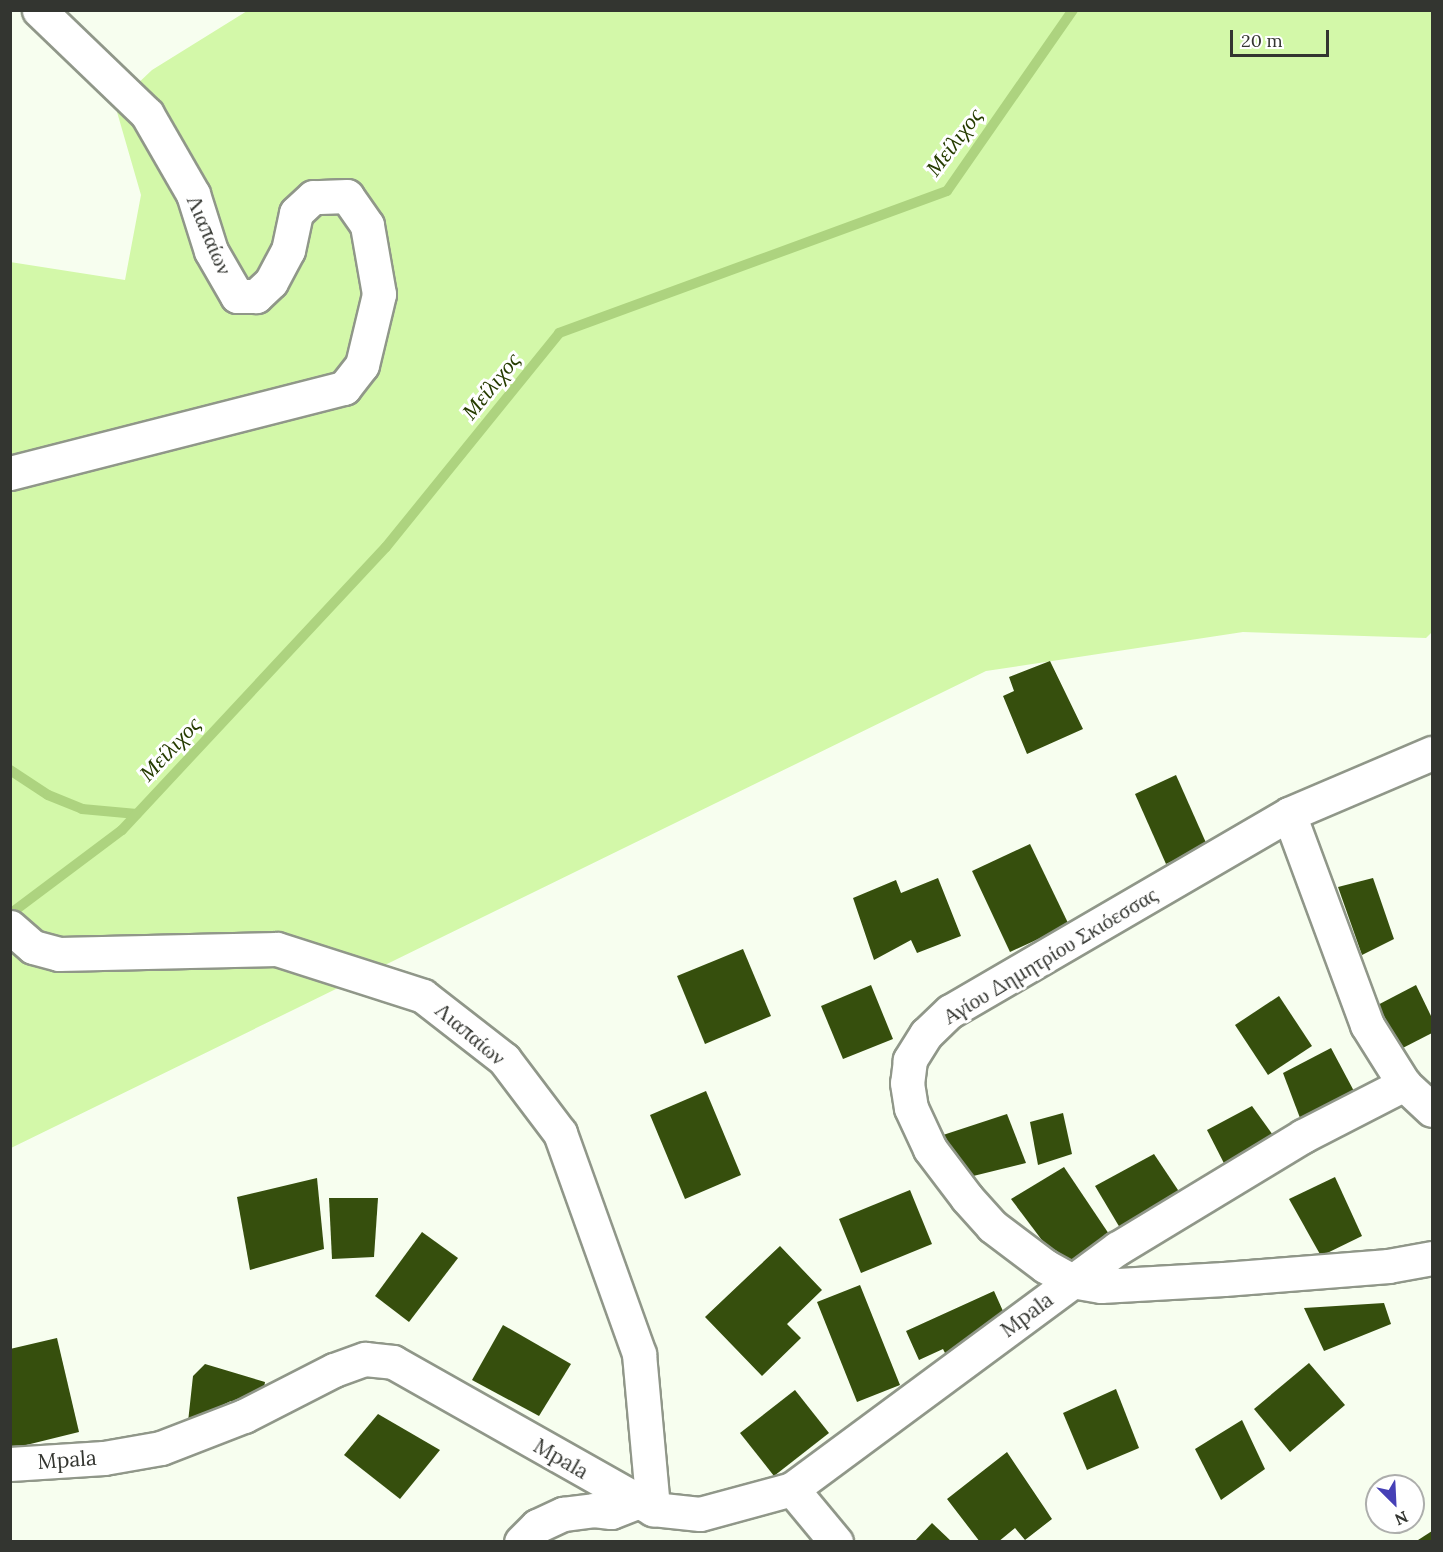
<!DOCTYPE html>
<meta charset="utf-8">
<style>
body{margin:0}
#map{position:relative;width:1443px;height:1552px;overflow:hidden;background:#f7feef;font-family:Lora,serif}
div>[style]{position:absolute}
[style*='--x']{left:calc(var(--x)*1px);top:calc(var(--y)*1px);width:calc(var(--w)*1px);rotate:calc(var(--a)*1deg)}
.green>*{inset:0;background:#d3f8a9}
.stream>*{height:10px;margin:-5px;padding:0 5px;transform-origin:5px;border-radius:5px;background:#add37f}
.building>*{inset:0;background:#364f0d}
.roads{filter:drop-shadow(2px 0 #909789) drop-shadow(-2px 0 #909789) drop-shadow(0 2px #909789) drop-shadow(0 -2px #909789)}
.minor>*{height:33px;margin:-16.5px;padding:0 16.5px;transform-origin:16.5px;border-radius:16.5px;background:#fff}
span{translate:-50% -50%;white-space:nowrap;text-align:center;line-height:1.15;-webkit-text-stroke:6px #fff;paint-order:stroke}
.street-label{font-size:21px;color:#333530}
.water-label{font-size:22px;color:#263c00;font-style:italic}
.frame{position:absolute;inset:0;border:12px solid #333530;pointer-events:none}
.north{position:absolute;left:1365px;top:1474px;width:60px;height:60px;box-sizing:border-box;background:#fff;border:2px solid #adaeac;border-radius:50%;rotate:156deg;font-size:16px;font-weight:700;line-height:24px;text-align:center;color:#333530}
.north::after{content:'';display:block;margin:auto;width:21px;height:27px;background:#4640b6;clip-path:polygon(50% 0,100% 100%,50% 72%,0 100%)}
.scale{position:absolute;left:1230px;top:30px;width:99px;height:27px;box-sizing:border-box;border:3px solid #333530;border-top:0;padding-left:8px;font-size:18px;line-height:21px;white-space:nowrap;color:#333530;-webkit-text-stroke:4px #fff;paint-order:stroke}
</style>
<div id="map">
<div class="green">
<i style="clip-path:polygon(247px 11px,1432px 11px,1432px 632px,1426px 638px,1243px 632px,986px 671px,11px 1148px,10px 262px,125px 280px,141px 195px,115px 105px,152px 70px)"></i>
</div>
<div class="stream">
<i style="--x:10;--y:770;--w:45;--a:33.3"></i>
<i style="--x:48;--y:795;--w:37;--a:22"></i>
<i style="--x:82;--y:809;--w:55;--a:5.2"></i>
<i style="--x:10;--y:914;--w:140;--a:-36.9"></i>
<i style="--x:122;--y:830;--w:387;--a:-47"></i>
<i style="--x:386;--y:547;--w:275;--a:-51"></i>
<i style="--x:559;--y:333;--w:413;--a:-20.1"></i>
<i style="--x:947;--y:191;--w:221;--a:-55.2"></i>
</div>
<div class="building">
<i style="clip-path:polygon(1050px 661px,1083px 729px,1027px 754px,1003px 696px,1014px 691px,1009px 677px)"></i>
<i style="clip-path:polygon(1176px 775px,1207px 845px,1166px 864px,1135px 794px)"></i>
<i style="clip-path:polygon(1030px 844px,1069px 925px,1010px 952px,972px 871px)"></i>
<i style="clip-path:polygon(938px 878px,961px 936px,917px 953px,911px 940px,874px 960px,853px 898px,896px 880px,901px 893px)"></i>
<i style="clip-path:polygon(1373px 878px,1394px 939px,1362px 955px,1338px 887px)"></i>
<i style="clip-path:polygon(743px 949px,771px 1016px,705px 1044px,677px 976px)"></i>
<i style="clip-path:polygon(871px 985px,893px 1039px,843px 1059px,821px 1006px)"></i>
<i style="clip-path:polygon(1416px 985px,1432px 1018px,1432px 1033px,1393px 1053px,1370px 1009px)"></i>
<i style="clip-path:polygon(1279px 996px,1312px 1046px,1268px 1075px,1235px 1025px)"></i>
<i style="clip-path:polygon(1331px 1048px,1355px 1093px,1300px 1118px,1283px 1073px)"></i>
<i style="clip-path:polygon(706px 1091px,741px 1175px,685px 1199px,650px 1115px)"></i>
<i style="clip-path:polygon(1252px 1106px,1280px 1145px,1231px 1177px,1207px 1130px)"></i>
<i style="clip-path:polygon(1063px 1113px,1072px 1154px,1038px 1165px,1030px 1122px)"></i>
<i style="clip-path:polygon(1007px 1114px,1026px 1163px,961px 1179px,940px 1136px)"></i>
<i style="clip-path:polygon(1154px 1154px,1188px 1205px,1126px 1238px,1095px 1186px)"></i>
<i style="clip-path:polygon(1064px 1167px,1115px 1243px,1069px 1276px,1011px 1199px)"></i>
<i style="clip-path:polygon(1335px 1177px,1362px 1236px,1321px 1256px,1289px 1199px)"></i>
<i style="clip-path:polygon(317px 1178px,324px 1249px,250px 1270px,237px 1197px)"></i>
<i style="clip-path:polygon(910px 1190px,932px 1244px,861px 1273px,839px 1219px)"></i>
<i style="clip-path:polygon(329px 1198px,378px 1198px,374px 1257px,332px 1259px)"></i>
<i style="clip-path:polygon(422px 1232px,458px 1258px,409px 1322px,375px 1296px)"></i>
<i style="clip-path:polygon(780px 1246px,822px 1290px,787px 1324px,801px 1338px,762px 1376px,705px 1317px)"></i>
<i style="clip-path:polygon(860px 1285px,900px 1385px,857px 1402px,817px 1302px)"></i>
<i style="clip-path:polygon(994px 1291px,1007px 1320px,968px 1337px,972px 1346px,947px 1357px,943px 1349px,919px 1360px,906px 1331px)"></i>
<i style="clip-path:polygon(1384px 1303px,1391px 1324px,1324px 1351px,1304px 1308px)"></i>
<i style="clip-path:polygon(503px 1325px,571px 1364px,539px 1416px,472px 1380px)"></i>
<i style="clip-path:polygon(57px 1338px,79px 1432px,10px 1449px,10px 1349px)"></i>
<i style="clip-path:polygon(1309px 1363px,1345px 1405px,1290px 1452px,1254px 1409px)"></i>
<i style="clip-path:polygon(205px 1364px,265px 1382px,262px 1400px,238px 1413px,231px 1401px,188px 1422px,193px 1376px)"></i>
<i style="clip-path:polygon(1116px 1389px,1139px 1448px,1087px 1470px,1063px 1413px)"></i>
<i style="clip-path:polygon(795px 1390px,829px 1433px,774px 1476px,740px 1433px)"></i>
<i style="clip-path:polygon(378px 1414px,440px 1450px,400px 1499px,344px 1455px)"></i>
<i style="clip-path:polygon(1242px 1420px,1265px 1469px,1221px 1500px,1195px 1449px)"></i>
<i style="clip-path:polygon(1007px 1452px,1052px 1519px,1025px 1540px,1015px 1528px,998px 1542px,980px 1542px,947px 1499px)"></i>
<i style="clip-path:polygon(932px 1523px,952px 1542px,914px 1542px)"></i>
<i style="clip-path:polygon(1432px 1531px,1432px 1542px,1415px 1542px)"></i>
</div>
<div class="roads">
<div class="minor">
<i style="--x:10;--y:473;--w:345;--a:-14.3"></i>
<i style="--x:344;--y:388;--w:29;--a:-52"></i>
<i style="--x:362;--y:365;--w:73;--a:-76.5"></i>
<i style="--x:379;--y:294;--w:70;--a:-99.9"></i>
<i style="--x:367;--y:225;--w:35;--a:-125"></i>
<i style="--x:347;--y:196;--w:34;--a:178"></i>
<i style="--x:313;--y:197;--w:23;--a:137"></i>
<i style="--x:296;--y:213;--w:38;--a:102"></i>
<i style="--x:288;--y:250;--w:36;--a:118"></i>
<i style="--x:271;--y:282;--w:21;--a:137"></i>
<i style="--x:256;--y:296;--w:19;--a:180"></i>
<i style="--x:237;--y:296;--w:52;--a:-120"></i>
<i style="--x:211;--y:251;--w:60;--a:-107.5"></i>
<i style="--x:193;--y:194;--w:92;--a:-119.9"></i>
<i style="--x:147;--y:114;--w:150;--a:-136.1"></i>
<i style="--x:1432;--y:753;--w:155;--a:156.9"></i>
<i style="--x:1289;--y:814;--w:392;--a:149.8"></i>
<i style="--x:950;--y:1011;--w:33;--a:136"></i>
<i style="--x:926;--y:1034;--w:31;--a:122"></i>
<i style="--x:910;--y:1060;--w:23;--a:97"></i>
<i style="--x:907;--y:1083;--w:25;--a:81"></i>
<i style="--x:911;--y:1108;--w:45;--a:65.1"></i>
<i style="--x:930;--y:1149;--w:61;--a:52.9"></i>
<i style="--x:967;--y:1198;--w:38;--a:48"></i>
<i style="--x:992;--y:1226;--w:66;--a:37"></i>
<i style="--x:1045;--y:1266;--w:31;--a:29"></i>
<i style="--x:1072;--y:1281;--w:29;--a:10"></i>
<i style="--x:1101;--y:1286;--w:123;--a:-3.3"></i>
<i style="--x:1224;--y:1279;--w:165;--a:-4.5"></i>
<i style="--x:1388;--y:1266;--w:45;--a:-10.3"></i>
<i style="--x:1289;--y:814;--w:225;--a:69.7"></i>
<i style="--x:1367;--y:1025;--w:70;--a:57.9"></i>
<i style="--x:1404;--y:1084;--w:38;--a:43"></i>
<i style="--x:10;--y:927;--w:30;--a:41"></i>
<i style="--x:33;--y:947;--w:27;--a:15"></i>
<i style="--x:59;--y:954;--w:218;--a:-1.3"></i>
<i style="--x:277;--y:949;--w:153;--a:17.8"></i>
<i style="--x:423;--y:996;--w:103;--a:37.9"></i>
<i style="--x:504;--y:1059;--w:93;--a:52.9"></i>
<i style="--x:560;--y:1133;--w:235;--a:70.3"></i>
<i style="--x:639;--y:1354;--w:156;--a:84.8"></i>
<i style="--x:10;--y:1464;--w:94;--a:-3.7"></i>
<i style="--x:104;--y:1458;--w:58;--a:-10"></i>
<i style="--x:161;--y:1448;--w:89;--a:-21.1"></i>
<i style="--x:244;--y:1416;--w:101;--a:-27.1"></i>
<i style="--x:334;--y:1370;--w:33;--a:-20"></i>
<i style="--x:365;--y:1359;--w:28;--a:6"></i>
<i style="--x:393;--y:1362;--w:299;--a:29.5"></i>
<i style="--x:653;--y:1509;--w:47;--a:6.1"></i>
<i style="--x:700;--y:1514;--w:95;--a:-15.2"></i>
<i style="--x:792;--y:1489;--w:405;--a:-36.5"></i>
<i style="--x:1118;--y:1248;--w:216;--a:-31.2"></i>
<i style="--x:1303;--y:1136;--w:114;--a:-27.2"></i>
<i style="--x:792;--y:1489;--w:69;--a:50.3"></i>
<i style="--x:521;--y:1542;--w:23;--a:-45"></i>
<i style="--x:537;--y:1526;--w:29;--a:-25"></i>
<i style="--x:563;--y:1514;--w:31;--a:-7"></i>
<i style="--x:594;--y:1510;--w:17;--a:7"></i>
<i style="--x:611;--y:1512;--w:28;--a:-21"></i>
</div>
</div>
<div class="street-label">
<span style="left:209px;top:235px;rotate:67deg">Λιαπαίων</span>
<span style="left:1050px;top:956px;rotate:-31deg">Αγίου Δημητρίου Σκιόεσσας</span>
<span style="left:470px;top:1034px;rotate:40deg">Λιαπαίων</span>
<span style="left:1027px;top:1315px;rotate:-37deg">Mpala</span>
<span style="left:561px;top:1459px;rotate:30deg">Mpala</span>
<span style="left:67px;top:1460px;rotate:-4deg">Mpala</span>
</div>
<div class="water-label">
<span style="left:954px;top:142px;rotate:-53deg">Μείλιχος</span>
<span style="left:491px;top:386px;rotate:-51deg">Μείλιχος</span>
<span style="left:170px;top:749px;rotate:-47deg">Μείλιχος</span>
</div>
<div class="frame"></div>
<div class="north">N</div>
<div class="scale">20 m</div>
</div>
